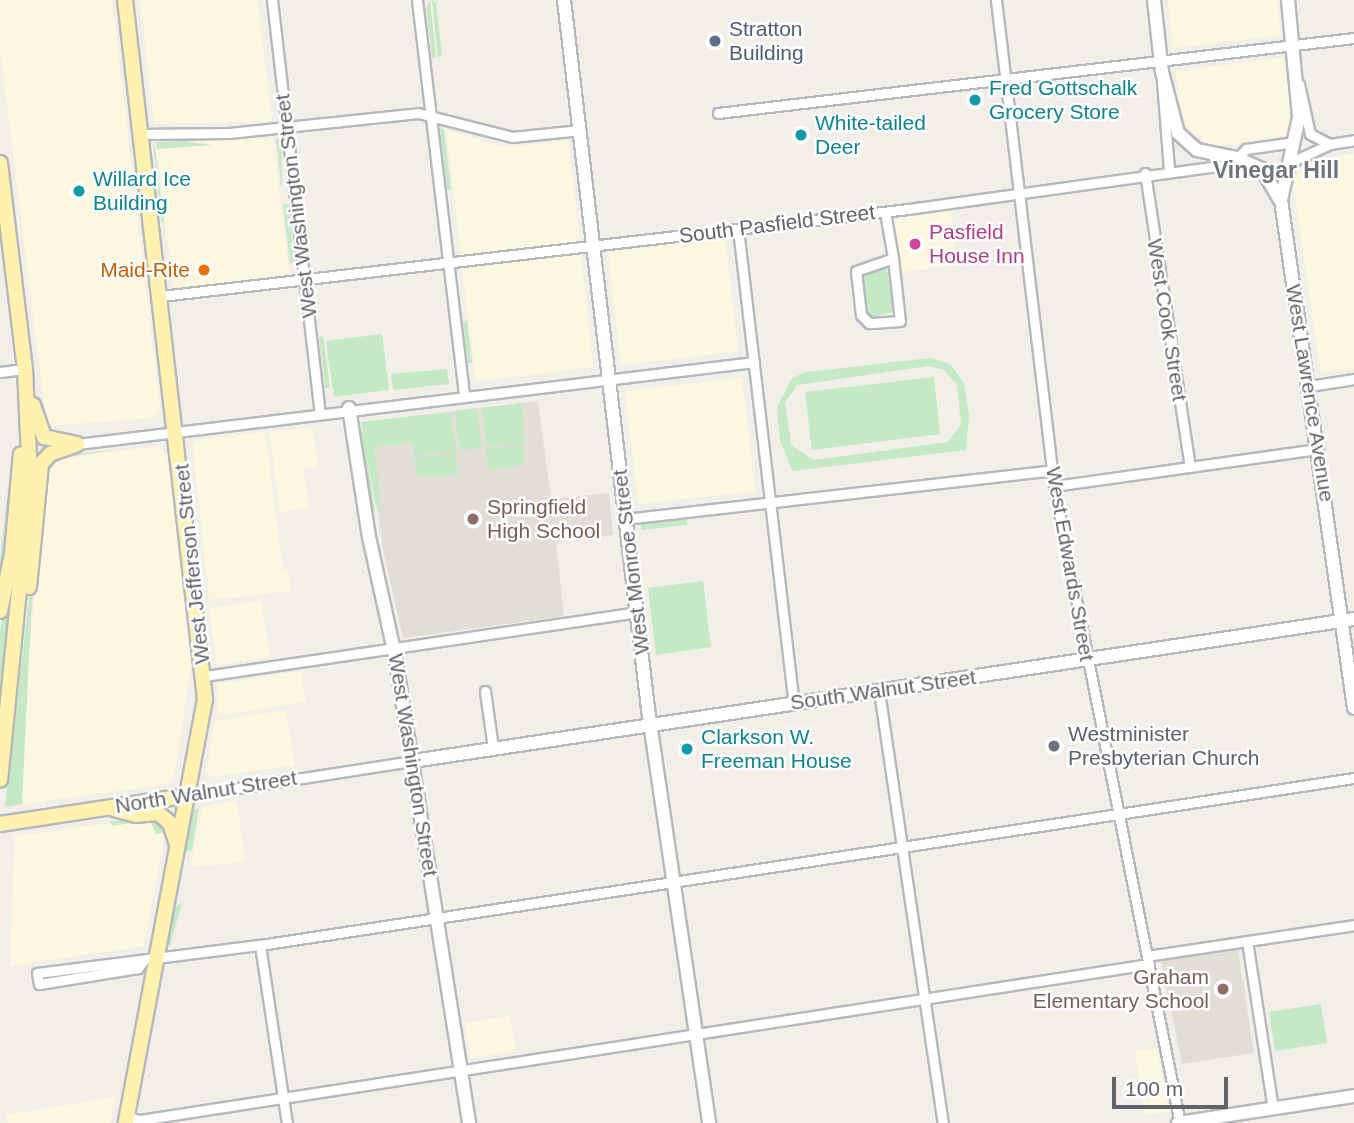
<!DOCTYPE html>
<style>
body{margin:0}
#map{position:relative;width:1354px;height:1123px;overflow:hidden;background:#f1efe8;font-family:Arial,sans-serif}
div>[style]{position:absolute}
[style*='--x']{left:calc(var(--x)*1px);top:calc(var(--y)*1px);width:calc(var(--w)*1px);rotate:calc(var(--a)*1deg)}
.commercial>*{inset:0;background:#fef7e0}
.education>*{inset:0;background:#e1ded6}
.green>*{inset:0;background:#c5e8c5}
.roads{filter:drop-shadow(2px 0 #b5b8bc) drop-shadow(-2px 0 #b5b8bc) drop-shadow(0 2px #b5b8bc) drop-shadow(0 -2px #b5b8bc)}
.street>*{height:9px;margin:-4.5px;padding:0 4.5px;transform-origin:4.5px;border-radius:4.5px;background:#fff}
.secondary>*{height:12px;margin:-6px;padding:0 6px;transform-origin:6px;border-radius:6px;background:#fff}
.primary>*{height:14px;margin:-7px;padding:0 7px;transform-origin:7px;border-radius:7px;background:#fff2af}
.dots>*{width:19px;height:19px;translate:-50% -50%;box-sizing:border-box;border:4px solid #fff;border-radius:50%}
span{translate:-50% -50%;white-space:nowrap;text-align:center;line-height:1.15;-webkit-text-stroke:5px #fff;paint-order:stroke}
.service-label{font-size:21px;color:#4e5e75}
.left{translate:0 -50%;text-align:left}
.culture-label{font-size:21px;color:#0d838f}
.street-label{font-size:21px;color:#5f6368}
.hotel-label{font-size:21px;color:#b23c85}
.food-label{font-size:21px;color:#c56008}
.right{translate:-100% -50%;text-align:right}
.education-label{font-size:21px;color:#785e54}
.worship-label{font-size:21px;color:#5b616d}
.neighbourhood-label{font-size:23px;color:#70757a;font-weight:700}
.scale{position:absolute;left:1112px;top:1077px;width:116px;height:32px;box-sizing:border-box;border:4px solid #5f6368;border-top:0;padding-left:9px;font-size:21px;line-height:24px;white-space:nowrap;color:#5f6368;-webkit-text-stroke:5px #fff;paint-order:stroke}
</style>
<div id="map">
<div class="commercial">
<i style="clip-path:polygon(0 0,112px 0,160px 407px,153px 418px,47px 426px,0 48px)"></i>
<i style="clip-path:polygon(140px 0,257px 0,272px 121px,154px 124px)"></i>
<i style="clip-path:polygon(1168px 0,1277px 0,1281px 35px,1173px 48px)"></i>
<i style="clip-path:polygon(1284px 58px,1291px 122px,1286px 136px,1211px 147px,1183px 122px,1176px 71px)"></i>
<i style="clip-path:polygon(446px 130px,503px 147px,568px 141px,580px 241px,461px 255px)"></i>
<i style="clip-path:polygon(273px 138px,290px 275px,173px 288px,156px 142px)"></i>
<i style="clip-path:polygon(1354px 154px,1354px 369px,1321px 373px,1293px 182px,1306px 160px)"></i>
<i style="clip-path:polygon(951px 210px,958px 265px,900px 272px,893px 220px)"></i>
<i style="clip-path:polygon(725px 238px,738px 351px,621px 365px,608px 252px)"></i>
<i style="clip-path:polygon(581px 254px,593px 367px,476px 381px,462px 268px)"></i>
<i style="clip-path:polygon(742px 378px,755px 491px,638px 504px,625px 391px)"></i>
<i style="clip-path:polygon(312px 428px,318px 466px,303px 469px,309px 507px,280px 512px,269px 432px)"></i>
<i style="clip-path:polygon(265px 432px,283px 569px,288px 570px,291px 591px,209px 600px,193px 447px,197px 440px)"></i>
<i style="clip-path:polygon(162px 446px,169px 464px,191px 667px,174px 776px,168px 784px,16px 805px,45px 473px,57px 459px)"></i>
<i style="clip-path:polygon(261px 601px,270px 657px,217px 665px,209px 608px)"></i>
<i style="clip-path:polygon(301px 671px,306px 701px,217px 716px,218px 684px)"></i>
<i style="clip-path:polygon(286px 710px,295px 765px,212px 777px,206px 772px,215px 721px)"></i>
<i style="clip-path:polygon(237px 801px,245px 862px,190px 867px,202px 807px)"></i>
<i style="clip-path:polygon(148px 818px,165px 832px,144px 946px,10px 966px,15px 836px)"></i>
<i style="clip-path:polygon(510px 1016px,516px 1050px,470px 1058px,465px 1023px)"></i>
<i style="clip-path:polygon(1157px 1048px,1169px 1112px,1145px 1115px,1135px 1051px)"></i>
<i style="clip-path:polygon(115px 1097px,111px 1123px,8px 1123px,6px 1115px)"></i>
</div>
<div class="education">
<i style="clip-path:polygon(538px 401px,551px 499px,609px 493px,613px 535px,556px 542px,564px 616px,403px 638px,384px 554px,365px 422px)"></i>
<i style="clip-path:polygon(1238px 950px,1254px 1053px,1182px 1064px,1161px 961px)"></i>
</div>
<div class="green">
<i style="clip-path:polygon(432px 0,436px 2px,442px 56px,438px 57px)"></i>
<i style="clip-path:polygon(430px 1px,436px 57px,432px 58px,426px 7px)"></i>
<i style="clip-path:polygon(440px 128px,444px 130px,451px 189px,447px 189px)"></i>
<i style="clip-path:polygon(276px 138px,281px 139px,282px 185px,281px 185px)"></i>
<i style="clip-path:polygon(185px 141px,212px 145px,157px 149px,156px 142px)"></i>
<i style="clip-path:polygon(153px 142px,154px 142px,164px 223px,161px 221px)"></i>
<i style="clip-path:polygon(283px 204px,288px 204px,295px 262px,290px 263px)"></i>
<i style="clip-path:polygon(886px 264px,894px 312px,869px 318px,864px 311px,860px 274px)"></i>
<i style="clip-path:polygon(467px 320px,472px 363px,468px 363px,463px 322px)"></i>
<i style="clip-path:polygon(382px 334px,389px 390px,334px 397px,326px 341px)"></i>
<i style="clip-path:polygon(323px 335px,330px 388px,325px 388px,319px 337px)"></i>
<i style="clip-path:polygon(evenodd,931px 358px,950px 364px,964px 383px,969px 415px,966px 450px,792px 471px,780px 439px,777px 407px,792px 378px,806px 372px,931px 358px,928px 366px,944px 370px,957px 385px,961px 424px,948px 442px,814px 460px,791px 445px,785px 403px,797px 385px,928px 366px)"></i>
<i style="clip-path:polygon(447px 369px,449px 384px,393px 390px,391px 374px)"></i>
<i style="clip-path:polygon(934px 377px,940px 434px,812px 450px,805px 392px)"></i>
<i style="clip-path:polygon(521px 403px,525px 443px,486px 447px,482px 408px)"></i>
<i style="clip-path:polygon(477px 408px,482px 448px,460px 450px,455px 411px)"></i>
<i style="clip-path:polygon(451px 412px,456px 451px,422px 454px,415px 460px,413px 442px,374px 447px,381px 510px,376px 506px,361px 422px)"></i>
<i style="clip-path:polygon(360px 423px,365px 441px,375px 511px,372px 510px)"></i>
<i style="clip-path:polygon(523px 445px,525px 464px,489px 471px,486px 449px)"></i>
<i style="clip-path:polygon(117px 449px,57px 459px,45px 473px,31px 615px,22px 804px,5px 807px,44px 467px,55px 457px)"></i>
<i style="clip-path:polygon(455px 453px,458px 475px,417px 477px,416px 463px,424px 456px)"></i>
<i style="clip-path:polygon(11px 464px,16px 464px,0 581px,0 560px)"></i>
<i style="clip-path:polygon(687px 518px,687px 525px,641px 530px,641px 523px)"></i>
<i style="clip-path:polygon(16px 557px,0 714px,0 630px)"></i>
<i style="clip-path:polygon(703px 581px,711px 647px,656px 655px,648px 588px)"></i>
<i style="clip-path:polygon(199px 808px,192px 850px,186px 851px,191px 810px)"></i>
<i style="clip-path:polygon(153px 818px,165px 832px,156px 834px,150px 820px,112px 826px,110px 821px)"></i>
<i style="clip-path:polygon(182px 903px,171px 941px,170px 947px,167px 942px,173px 908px)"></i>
<i style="clip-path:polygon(1321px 1004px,1327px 1043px,1275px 1051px,1269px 1012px)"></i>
</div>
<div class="roads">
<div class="street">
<i style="--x:272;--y:0;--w:415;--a:83.4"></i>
<i style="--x:417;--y:0;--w:398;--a:83.2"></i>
<i style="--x:996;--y:0;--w:497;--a:83.2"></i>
<i style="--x:1055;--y:493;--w:642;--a:78.78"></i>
<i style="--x:1162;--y:81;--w:89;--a:85.5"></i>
<i style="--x:1299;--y:84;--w:51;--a:77.6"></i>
<i style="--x:1310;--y:134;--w:22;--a:27"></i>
<i style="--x:718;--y:113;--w:640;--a:-6.73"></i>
<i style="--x:140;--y:134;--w:89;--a:-0.6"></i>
<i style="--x:229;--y:133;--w:190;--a:-6"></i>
<i style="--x:418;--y:113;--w:97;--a:14.3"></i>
<i style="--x:512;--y:137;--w:69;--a:-5.8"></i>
<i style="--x:1237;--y:158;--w:13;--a:-45"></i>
<i style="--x:1246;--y:149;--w:49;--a:-8.3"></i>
<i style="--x:1287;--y:164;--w:47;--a:-24.9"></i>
<i style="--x:1330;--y:144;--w:24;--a:-9"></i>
<i style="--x:1145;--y:173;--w:297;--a:81.3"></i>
<i style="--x:885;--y:212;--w:47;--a:80.1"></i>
<i style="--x:893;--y:258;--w:63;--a:83.7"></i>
<i style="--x:900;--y:321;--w:31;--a:176"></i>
<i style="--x:869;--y:323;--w:11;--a:-135"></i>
<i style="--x:861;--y:315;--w:44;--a:-96.5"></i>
<i style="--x:856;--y:271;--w:39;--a:-19"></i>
<i style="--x:738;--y:229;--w:477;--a:83.3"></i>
<i style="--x:161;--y:296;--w:752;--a:-6.64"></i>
<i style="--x:908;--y:209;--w:340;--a:-7.9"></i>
<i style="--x:0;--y:372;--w:25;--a:-7"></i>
<i style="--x:1309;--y:386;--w:46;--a:-8.8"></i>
<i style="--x:77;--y:444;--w:682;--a:-6.91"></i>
<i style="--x:1054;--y:486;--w:267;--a:-8"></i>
<i style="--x:625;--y:519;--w:430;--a:-6.5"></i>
<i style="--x:205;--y:676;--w:437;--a:-8.4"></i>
<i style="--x:485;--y:691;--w:58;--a:82"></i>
<i style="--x:879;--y:691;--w:437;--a:81.6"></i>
<i style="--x:186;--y:796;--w:230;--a:-8.8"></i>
<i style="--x:1247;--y:941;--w:170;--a:81.2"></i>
<i style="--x:260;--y:945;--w:180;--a:81.4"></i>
<i style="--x:1147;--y:956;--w:209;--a:-8.5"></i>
<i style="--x:143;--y:961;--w:9;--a:126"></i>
<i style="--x:138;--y:968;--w:100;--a:170.8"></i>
<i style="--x:39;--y:984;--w:11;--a:-100"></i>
<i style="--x:37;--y:973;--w:225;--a:-7.2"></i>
<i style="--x:260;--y:945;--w:1107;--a:-8.68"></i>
<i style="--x:127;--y:1117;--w:13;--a:13"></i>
<i style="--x:140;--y:1120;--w:1021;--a:-8.79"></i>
</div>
<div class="secondary">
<i style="--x:564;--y:0;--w:714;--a:83.24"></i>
<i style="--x:648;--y:709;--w:418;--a:81.6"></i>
<i style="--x:1154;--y:0;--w:72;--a:83.7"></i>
<i style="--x:1162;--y:72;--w:63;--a:75.3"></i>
<i style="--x:1178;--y:133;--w:25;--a:42"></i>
<i style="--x:1197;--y:150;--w:41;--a:11.3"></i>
<i style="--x:1237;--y:158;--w:27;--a:24"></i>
<i style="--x:1262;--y:169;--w:36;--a:60"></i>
<i style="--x:1288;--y:0;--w:118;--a:84.6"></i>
<i style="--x:1299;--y:117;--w:85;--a:102.2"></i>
<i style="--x:1281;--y:200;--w:513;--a:81.82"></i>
<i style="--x:349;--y:408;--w:131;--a:81.2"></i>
<i style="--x:369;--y:537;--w:121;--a:77.6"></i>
<i style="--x:395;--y:655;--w:474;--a:81"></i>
<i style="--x:413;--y:761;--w:952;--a:-8.58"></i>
<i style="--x:1178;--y:1123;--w:178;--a:-8.7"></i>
</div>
<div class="primary">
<i style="--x:125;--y:0;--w:704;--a:83.47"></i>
<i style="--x:205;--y:699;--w:431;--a:100.6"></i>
<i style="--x:0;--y:163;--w:208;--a:83.1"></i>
<i style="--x:25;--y:369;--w:111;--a:87.4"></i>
<i style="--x:30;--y:480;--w:301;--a:95.7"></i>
<i style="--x:33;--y:405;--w:34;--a:71"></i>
<i style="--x:44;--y:437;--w:29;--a:12"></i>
<i style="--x:29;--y:587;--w:124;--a:-84.4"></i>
<i style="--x:41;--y:464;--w:13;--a:-48"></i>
<i style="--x:50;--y:454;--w:29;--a:-20"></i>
<i style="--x:0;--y:611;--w:58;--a:-78.1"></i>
<i style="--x:12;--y:554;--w:100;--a:-84.9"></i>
<i style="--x:114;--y:809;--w:23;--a:15"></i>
<i style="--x:136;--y:815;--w:22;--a:-5"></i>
<i style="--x:158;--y:813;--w:16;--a:40"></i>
<i style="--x:170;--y:823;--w:20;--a:72"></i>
<i style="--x:0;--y:824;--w:188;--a:-8.6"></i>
</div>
</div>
<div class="dots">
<i style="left:715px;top:41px;background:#5c6f8a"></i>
<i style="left:975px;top:100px;background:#0f9aa8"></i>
<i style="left:801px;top:135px;background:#0f9aa8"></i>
<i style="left:79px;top:191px;background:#0f9aa8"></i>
<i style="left:915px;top:244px;background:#d1479c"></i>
<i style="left:204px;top:270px;background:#e8710a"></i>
<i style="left:473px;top:519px;background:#8d6e63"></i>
<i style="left:1054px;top:746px;background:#6b7280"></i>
<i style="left:687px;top:749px;background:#0f9aa8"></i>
<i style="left:1223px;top:989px;background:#8d6e63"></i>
</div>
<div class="service-label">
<span class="left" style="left:729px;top:41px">Stratton<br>Building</span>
</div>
<div class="culture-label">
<span class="left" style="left:989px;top:100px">Fred Gottschalk<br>Grocery Store</span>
<span class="left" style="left:815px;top:135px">White-tailed<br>Deer</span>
<span class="left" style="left:93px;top:191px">Willard Ice<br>Building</span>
<span class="left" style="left:701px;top:749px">Clarkson W.<br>Freeman House</span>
</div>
<div class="street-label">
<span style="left:296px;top:206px;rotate:-97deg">West Washington Street</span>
<span style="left:777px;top:224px;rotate:-7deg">South Pasfield Street</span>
<span style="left:1167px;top:320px;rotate:81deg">West Cook Street</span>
<span style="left:1310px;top:393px;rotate:81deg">West Lawrence Avenue</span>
<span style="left:631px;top:562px;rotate:-97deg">West Monroe Street</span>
<span style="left:192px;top:564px;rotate:-96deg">West Jefferson Street</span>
<span style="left:1070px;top:564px;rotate:80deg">West Edwards Street</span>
<span style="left:883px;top:690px;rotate:-8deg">South Walnut Street</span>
<span style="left:413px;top:765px;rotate:81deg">West Washington Street</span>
<span style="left:206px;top:792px;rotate:-9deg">North Walnut Street</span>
</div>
<div class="hotel-label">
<span class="left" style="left:929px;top:244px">Pasfield<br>House Inn</span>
</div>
<div class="food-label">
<span class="right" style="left:190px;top:270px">Maid-Rite</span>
</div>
<div class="education-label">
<span class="left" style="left:487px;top:519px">Springfield<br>High School</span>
<span class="right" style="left:1209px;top:989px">Graham<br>Elementary School</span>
</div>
<div class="worship-label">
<span class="left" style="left:1068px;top:746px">Westminister<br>Presbyterian Church</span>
</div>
<div class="neighbourhood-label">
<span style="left:1276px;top:170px">Vinegar Hill</span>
</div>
<div class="scale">100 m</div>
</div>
